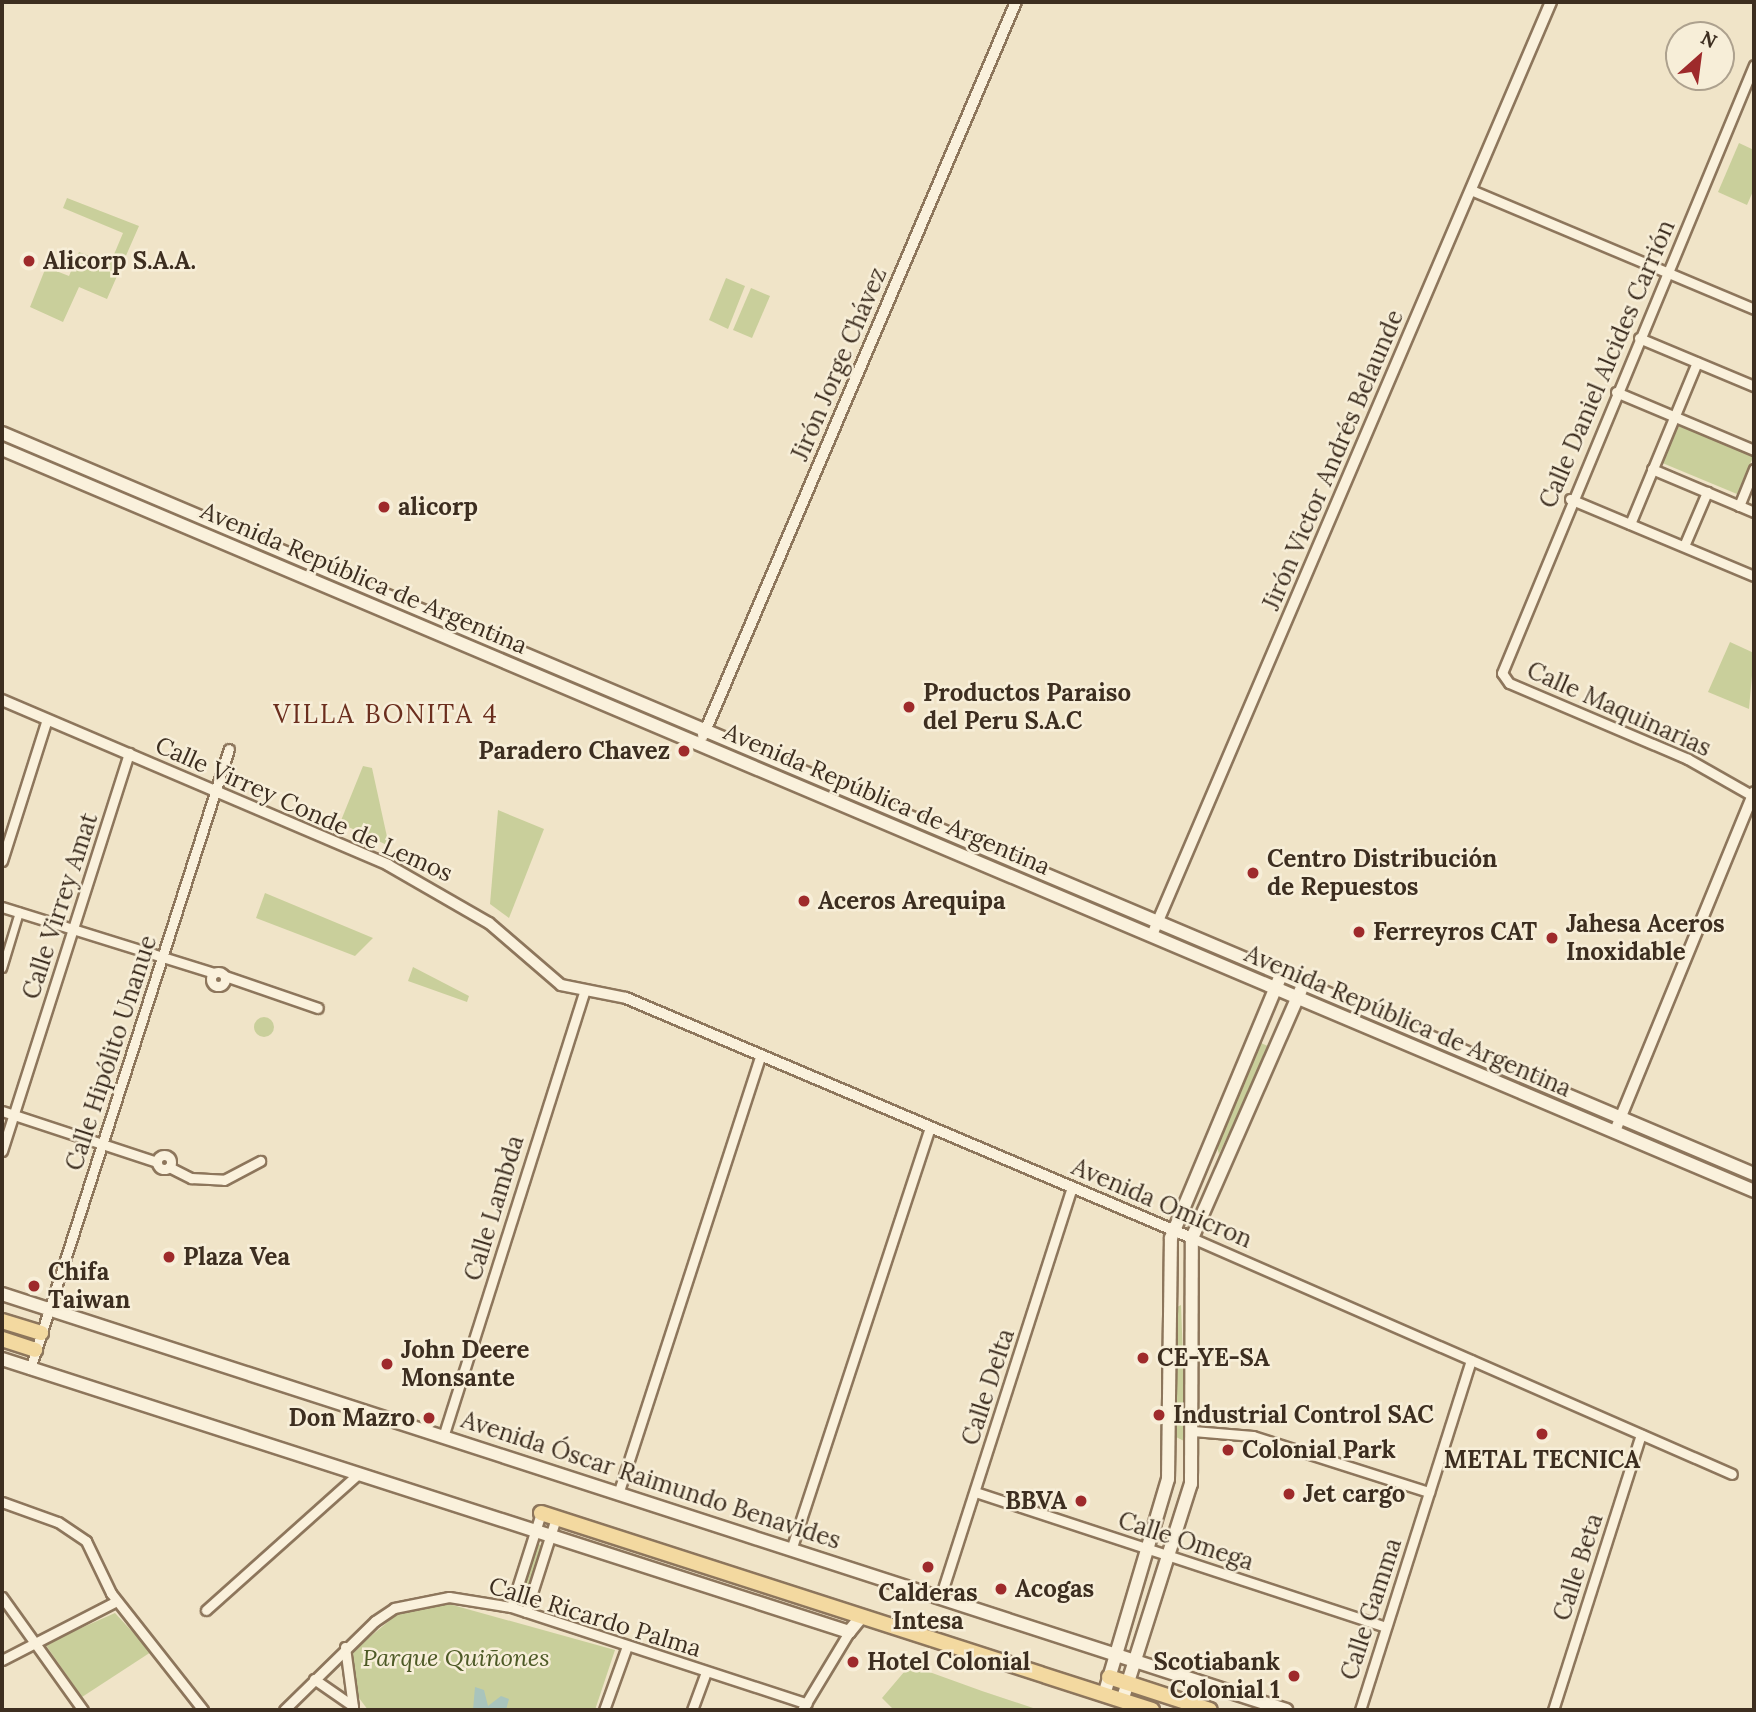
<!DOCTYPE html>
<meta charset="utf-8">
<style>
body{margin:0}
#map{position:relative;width:1756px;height:1712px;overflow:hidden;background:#f0e4c8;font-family:Lora,serif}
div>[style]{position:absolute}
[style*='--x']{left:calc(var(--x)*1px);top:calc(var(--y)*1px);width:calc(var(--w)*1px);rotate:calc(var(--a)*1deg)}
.green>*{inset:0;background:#c9cf9b}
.round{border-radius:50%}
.water>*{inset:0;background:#a9c4bc}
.roads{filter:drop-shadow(2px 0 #8d765c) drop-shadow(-2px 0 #8d765c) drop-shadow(0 2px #8d765c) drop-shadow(0 -2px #8d765c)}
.pedestrian>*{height:7px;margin:-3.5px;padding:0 3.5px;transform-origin:3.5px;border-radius:3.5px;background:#faf1dc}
.minor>*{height:9px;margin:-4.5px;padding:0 4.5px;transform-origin:4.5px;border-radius:4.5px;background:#faf1dc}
.minor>.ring{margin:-4.5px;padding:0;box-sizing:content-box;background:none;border:9px solid #faf1dc;border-radius:50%}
.tertiary>*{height:10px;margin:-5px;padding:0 5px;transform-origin:5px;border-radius:5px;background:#faf1dc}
.secondary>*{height:12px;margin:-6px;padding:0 6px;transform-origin:6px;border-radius:6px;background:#faf1dc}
.primary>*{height:14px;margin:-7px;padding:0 7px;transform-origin:7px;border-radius:7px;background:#f3d9a0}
.dots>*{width:19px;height:19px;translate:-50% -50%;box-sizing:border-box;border:4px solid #f7eed8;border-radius:50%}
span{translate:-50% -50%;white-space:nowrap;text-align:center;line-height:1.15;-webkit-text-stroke:5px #f7eed8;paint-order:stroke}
.poi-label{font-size:24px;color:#3d2e20;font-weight:700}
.left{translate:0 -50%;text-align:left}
.right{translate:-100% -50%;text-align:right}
.street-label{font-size:24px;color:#3d2e20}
.park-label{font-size:24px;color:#4d5a26;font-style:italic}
.neighbourhood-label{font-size:26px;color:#6b2e1e;letter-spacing:2px}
.frame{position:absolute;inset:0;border:4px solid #3d2e20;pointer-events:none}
.north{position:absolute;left:1665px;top:21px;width:70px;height:70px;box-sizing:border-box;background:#f7eed8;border:2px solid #ada18e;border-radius:50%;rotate:28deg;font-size:19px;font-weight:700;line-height:28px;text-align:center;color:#3d2e20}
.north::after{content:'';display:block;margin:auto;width:24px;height:32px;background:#9e2a2b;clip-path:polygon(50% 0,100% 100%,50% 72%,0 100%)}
</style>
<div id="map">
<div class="green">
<i style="clip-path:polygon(1739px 143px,1754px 150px,1754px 189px,1747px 205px,1718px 192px)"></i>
<i style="clip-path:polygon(67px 198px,139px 226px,107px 299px,79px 287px,63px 322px,30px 307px,46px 267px,69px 276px,79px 252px,110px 264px,123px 233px,63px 208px)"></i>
<i style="clip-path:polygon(726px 278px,745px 286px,728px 329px,709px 320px)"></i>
<i style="clip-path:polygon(751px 288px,770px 296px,752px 338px,733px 330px)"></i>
<i style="clip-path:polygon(1676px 424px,1754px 455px,1737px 494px,1660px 462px)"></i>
<i style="clip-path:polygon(1730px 642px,1754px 653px,1749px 709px,1708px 692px)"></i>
<i style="clip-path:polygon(363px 766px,372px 768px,389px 846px,340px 823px)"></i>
<i style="clip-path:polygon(498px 810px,544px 829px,509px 918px,490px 904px)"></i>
<i style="clip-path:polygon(265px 893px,373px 938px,355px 956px,256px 918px)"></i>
<i style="clip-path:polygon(413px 967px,469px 996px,467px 1002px,408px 981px)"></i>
<i class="round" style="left:254px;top:1017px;width:20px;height:20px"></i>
<i style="clip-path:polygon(1261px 1043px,1270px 1047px,1219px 1154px,1217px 1147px)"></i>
<i style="clip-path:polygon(1181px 1305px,1186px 1437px,1184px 1441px,1176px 1437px,1173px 1309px)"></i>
<i style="clip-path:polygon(535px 1543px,541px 1545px,524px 1603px,518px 1601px)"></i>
<i style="clip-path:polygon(449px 1604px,615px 1650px,595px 1710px,368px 1710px,356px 1694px,353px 1651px,401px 1611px)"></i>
<i style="clip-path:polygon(115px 1613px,151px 1652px,82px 1697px,45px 1644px)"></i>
<i style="clip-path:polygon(910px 1665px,982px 1691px,1039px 1710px,894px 1710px,882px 1698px)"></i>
</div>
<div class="water">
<i style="clip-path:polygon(475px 1687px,484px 1690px,488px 1706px,501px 1696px,509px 1699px,506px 1710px,473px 1710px)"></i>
</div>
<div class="roads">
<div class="pedestrian">
<i style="--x:2;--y:968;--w:59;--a:-73.1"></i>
</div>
<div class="minor">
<i style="--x:1471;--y:190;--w:307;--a:22.8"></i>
<i style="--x:1639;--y:338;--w:125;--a:22.7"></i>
<i style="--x:1616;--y:392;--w:150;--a:22.8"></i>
<i style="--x:1652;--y:469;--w:111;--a:22.9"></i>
<i style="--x:1570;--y:499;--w:199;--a:22.7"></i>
<i style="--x:1739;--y:506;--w:40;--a:-68"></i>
<i style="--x:1630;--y:524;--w:175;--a:-67.5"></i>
<i style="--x:1684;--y:546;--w:59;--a:-66.9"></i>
<i style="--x:1753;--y:796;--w:75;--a:-150.4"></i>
<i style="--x:1688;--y:759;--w:194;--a:-157"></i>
<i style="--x:1509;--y:683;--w:12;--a:-125"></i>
<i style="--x:1502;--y:673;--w:658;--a:-67.49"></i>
<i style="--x:2;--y:861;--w:149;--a:-72.4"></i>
<i style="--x:2;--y:907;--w:222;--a:17.3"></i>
<i class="ring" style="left:211px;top:972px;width:5px;height:5px"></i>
<i style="--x:225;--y:976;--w:98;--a:19"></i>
<i style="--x:2;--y:1111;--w:163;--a:18.2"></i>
<i style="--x:2;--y:1151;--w:418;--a:-72.3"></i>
<i class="ring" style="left:157px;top:1155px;width:5px;height:5px"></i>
<i style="--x:169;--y:1167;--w:25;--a:27"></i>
<i style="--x:191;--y:1178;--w:33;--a:3"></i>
<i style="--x:224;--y:1180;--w:41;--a:-27.8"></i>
<i style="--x:1192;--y:1238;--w:589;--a:23.61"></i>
<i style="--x:30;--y:1369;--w:651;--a:-72.21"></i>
<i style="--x:1193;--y:1431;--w:60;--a:4.8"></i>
<i style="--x:1253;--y:1436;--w:185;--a:17.7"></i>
<i style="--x:443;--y:1437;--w:467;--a:-72.4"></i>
<i style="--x:975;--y:1492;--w:432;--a:18.2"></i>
<i style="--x:618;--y:1494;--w:459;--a:-72"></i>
<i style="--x:2;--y:1502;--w:59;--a:19.7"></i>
<i style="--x:58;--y:1522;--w:34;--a:34"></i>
<i style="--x:86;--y:1541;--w:58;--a:64.3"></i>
<i style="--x:111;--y:1593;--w:149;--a:51.8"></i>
<i style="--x:791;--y:1550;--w:444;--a:-71.8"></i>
<i style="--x:2;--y:1597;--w:139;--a:54.4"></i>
<i style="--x:940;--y:1598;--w:431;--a:-72.2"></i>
<i style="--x:511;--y:1607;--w:99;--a:-72.3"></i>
<i style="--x:206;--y:1610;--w:205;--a:-41.8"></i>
<i style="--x:526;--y:1612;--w:99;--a:-72.3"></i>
<i style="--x:345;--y:1647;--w:61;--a:82.4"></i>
<i style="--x:2;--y:1660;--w:129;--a:-27.2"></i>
<i style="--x:314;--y:1679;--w:47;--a:34.7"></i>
<i style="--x:284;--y:1710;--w:127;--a:-44.4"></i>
<i style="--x:375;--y:1621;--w:23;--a:-34"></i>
<i style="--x:394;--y:1608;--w:56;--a:-11.3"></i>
<i style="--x:449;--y:1597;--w:63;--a:9.2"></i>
<i style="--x:511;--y:1607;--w:311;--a:18.1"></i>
<i style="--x:604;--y:1710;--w:68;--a:-70.2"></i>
<i style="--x:692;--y:1710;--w:40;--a:-69.8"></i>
<i style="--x:802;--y:1710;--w:91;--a:-58.9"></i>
<i style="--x:1360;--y:1710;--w:367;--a:-72.4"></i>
<i style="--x:1553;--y:1710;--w:289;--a:-72.3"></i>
</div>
<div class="tertiary">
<i style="--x:2;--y:700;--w:420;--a:23.1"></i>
<i style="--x:388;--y:865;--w:116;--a:29.9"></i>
<i style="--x:489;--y:923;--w:95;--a:40.7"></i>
<i style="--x:561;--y:985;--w:66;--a:11.3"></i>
<i style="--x:626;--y:998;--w:615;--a:22.98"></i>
<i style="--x:703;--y:736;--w:798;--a:-66.91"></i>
<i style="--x:1152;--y:935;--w:1015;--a:-66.85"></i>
<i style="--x:1615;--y:1131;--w:366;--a:-67.7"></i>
</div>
<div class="secondary">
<i style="--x:2;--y:433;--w:1902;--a:22.93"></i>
<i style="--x:2;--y:449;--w:1903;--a:22.95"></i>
<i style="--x:2;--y:1294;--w:1350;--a:17.95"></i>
<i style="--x:2;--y:1359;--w:890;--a:17.86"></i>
<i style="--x:849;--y:1632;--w:19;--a:-51"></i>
<i style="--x:1104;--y:1695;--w:225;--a:-73.5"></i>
<i style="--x:1168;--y:1479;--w:241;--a:-89.3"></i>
<i style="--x:1171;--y:1238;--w:280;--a:-67.3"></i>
<i style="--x:1122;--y:1701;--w:228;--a:-72.4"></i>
<i style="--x:1191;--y:1484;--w:246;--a:-89.8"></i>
<i style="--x:1192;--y:1238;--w:271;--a:-66.3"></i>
</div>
<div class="primary">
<i style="--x:2;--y:1321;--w:41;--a:17.1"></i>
<i style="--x:2;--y:1339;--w:35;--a:18"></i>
<i style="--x:541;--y:1513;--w:642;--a:17.87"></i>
<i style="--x:1109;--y:1677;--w:106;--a:18.1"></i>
</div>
</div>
<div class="dots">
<i style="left:29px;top:261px;background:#9e2a2b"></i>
<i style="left:384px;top:507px;background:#9e2a2b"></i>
<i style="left:909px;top:707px;background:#9e2a2b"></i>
<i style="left:684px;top:751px;background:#9e2a2b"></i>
<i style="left:1253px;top:873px;background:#9e2a2b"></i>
<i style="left:804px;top:901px;background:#9e2a2b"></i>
<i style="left:1359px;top:932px;background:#9e2a2b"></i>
<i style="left:1552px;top:938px;background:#9e2a2b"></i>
<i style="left:169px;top:1257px;background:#9e2a2b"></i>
<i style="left:34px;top:1286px;background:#9e2a2b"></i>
<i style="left:1143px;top:1358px;background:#9e2a2b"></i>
<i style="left:387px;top:1364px;background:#9e2a2b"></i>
<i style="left:1159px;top:1415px;background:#9e2a2b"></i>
<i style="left:429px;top:1418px;background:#9e2a2b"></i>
<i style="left:1542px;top:1434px;background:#9e2a2b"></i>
<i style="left:1228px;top:1450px;background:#9e2a2b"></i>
<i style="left:1289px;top:1494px;background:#9e2a2b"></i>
<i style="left:1081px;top:1501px;background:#9e2a2b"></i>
<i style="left:928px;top:1567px;background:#9e2a2b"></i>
<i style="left:1001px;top:1589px;background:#9e2a2b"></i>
<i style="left:853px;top:1662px;background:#9e2a2b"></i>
<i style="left:1294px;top:1676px;background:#9e2a2b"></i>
</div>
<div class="poi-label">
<span class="left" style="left:43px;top:261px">Alicorp S.A.A.</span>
<span class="left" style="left:398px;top:507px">alicorp</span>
<span class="left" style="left:923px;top:707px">Productos Paraiso<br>del Peru S.A.C</span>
<span class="right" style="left:670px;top:751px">Paradero Chavez</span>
<span class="left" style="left:1267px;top:873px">Centro Distribución<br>de Repuestos</span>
<span class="left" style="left:818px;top:901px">Aceros Arequipa</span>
<span class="left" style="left:1566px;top:938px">Jahesa Aceros<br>Inoxidable</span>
<span class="left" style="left:1373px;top:932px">Ferreyros CAT</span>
<span class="left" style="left:183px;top:1257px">Plaza Vea</span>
<span class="left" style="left:48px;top:1286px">Chifa<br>Taiwan</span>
<span class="left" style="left:401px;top:1364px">John Deere<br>Monsante</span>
<span class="left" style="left:1157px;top:1358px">CE-YE-SA</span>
<span class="left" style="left:1173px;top:1415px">Industrial Control SAC</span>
<span class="right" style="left:415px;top:1418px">Don Mazro</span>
<span class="left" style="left:1242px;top:1450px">Colonial Park</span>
<span style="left:1542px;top:1460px">METAL TECNICA</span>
<span class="left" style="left:1303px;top:1494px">Jet cargo</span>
<span class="right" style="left:1067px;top:1501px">BBVA</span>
<span class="left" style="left:1015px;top:1589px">Acogas</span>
<span style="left:928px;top:1607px">Calderas<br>Intesa</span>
<span class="left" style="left:867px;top:1662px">Hotel Colonial</span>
<span class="right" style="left:1280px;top:1676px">Scotiabank<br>Colonial 1</span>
</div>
<div class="street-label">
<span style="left:839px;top:364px;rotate:-67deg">Jirón Jorge Chávez</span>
<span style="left:1607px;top:364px;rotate:-67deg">Calle Daniel Alcides Carrión</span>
<span style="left:1333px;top:460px;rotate:-67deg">Jirón Victor Andrés Belaunde</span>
<span style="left:364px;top:578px;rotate:23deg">Avenida República de Argentina</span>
<span style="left:1619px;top:709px;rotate:24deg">Calle Maquinarias</span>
<span style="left:887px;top:799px;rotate:23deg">Avenida República de Argentina</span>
<span style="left:304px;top:809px;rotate:24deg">Calle Virrey Conde de Lemos</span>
<span style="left:60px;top:906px;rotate:-72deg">Calle Virrey Amat</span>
<span style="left:1408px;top:1021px;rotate:23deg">Avenida República de Argentina</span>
<span style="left:111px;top:1053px;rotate:-72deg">Calle Hipólito Unanue</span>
<span style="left:1162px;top:1203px;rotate:23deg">Avenida Omicron</span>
<span style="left:494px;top:1208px;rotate:-73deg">Calle Lambda</span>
<span style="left:988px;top:1387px;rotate:-72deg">Calle Delta</span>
<span style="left:651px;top:1480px;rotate:18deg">Avenida Óscar Raimundo Benavides</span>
<span style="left:1186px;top:1541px;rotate:18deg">Calle Omega</span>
<span style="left:1578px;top:1567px;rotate:-72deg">Calle Beta</span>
<span style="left:1371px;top:1609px;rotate:-72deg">Calle Gamma</span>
<span style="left:595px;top:1617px;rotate:17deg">Calle Ricardo Palma</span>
</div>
<div class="park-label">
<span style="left:456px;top:1658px">Parque Quiñones</span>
</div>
<div class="neighbourhood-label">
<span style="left:386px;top:714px">VILLA BONITA 4</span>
</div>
<div class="frame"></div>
<div class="north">N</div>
</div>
